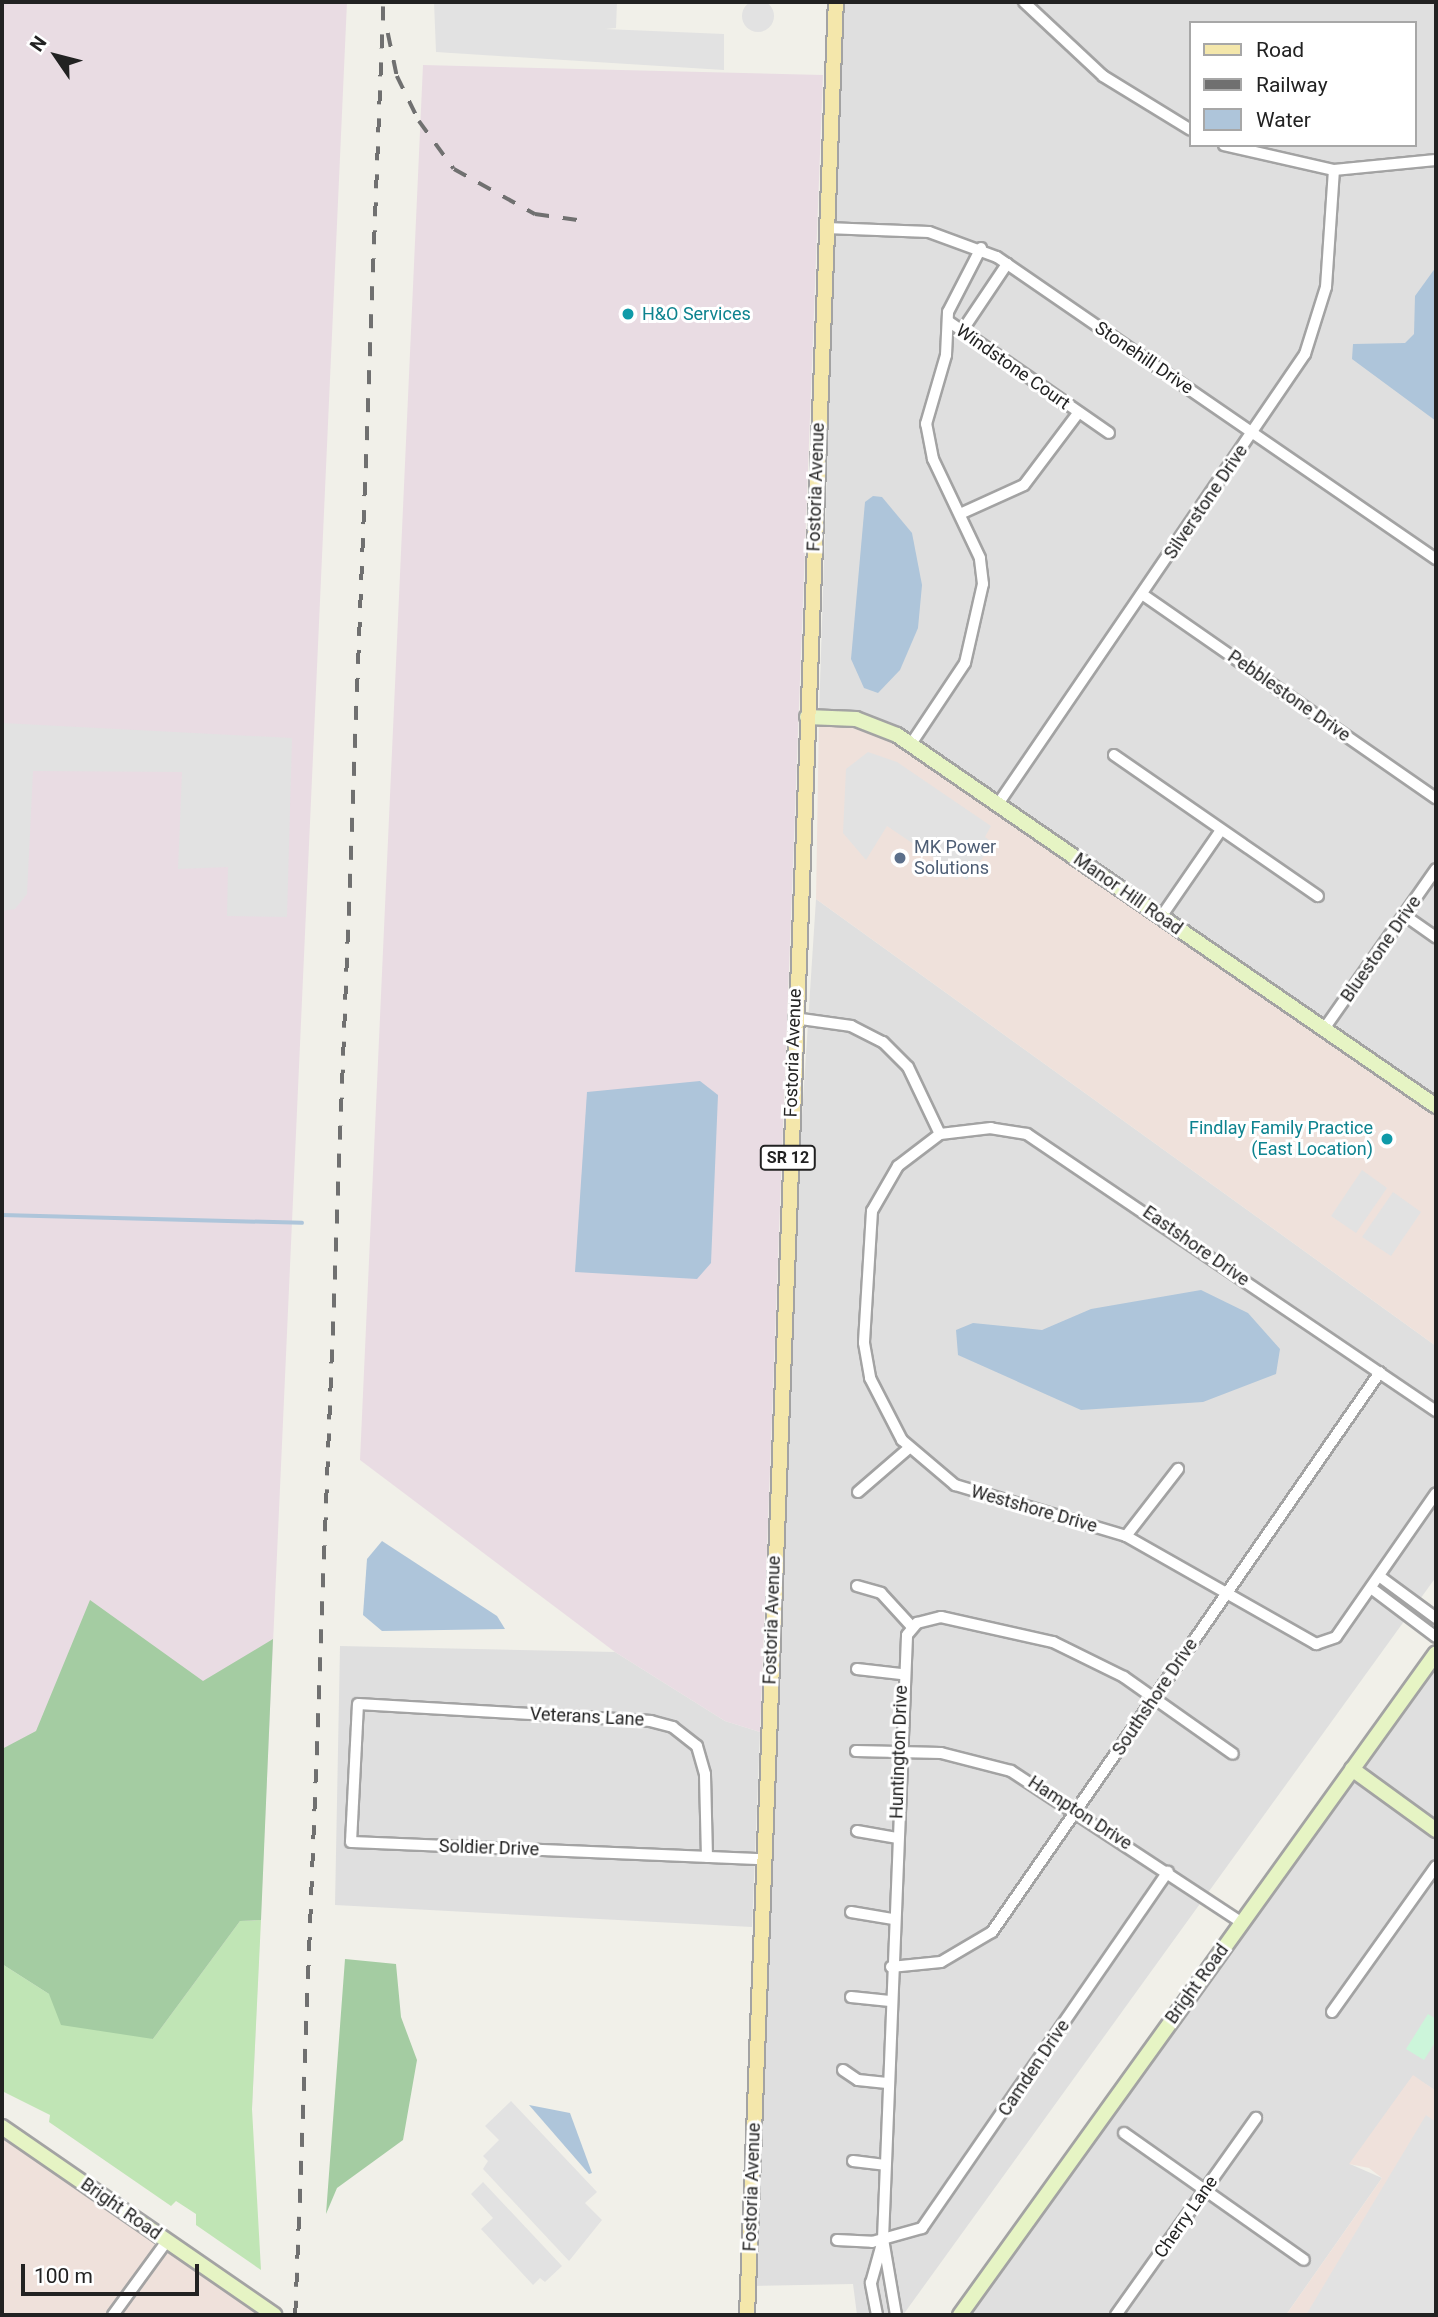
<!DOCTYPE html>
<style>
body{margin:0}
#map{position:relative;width:1438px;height:2317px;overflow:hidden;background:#f1f0e9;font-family:Roboto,sans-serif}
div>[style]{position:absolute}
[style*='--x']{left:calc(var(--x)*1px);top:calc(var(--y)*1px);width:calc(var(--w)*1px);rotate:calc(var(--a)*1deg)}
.residential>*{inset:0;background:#dfdfdf}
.commercial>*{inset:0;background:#efe1db}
.industrial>*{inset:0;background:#e9dce3}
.grass>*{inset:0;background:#c0e5b5}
.forest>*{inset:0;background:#a4cca2}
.park>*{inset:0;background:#ccf5da}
.parking>*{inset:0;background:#e2e2e2}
.round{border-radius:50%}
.water>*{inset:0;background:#aec5da}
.stream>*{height:3.5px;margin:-1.75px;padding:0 1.75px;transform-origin:1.75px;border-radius:1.75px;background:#aec5da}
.roads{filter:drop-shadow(2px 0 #a3a3a3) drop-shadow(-2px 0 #a3a3a3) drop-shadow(0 2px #a3a3a3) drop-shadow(0 -2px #a3a3a3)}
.street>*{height:10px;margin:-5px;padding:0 5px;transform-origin:5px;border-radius:5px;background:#fff}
.secondary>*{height:14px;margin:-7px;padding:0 7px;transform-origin:7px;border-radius:7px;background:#e6f4c4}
.primary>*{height:14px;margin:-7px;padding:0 7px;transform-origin:7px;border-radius:7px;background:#f4e7ab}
.rail>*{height:3.5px;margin-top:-1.75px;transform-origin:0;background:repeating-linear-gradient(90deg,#707070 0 14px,transparent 0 28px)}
.dots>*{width:19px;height:19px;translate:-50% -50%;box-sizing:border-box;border:4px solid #fff;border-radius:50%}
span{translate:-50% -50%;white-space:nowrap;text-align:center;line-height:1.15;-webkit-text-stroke:6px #fff;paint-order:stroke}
.shield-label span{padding:2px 5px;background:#fff;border:2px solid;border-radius:5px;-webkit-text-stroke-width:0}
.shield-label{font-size:16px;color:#222;font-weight:700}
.culture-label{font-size:18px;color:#0d838f}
.left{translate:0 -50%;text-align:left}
.right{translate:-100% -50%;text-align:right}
.street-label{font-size:18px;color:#222}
.service-label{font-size:18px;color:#4e5e75}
.frame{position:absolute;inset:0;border:4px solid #222;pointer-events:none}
.legend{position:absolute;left:1189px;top:21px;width:228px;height:126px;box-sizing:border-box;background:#fff;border:2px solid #a7a7a7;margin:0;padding:9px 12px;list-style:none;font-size:21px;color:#222}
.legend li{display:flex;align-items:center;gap:14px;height:35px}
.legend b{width:35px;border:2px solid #a7a7a7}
.north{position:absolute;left:21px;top:21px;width:70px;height:70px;-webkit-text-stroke:5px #fff;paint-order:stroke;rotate:305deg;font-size:19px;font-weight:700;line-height:28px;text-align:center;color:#222}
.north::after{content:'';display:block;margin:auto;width:24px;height:32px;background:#222;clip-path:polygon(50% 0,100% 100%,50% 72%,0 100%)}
.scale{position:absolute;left:21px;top:2264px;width:178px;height:32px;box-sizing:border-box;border:4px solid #222;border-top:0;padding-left:9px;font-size:21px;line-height:24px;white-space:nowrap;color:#222;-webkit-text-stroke:5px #fff;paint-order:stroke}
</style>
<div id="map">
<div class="residential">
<i style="clip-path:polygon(evenodd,842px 2px,1436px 2px,1436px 1106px,819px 715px,842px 2px,1191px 23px,1415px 23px,1415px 145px,1191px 145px,1191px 23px)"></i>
<i style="clip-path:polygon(816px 899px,1436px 1346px,1436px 1577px,903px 2315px,857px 2315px,853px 2284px,749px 2286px,775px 1533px)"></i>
<i style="clip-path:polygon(340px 1646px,615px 1652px,725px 1721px,760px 1732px,752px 1927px,335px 1905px)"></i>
<i style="clip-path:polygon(1436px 1653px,1436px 2091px,1413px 2076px,1350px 2164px,1382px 2178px,1286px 2315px,960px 2315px)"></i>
</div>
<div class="commercial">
<i style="clip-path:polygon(819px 715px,881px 727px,1436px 1106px,1436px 1346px,816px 899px)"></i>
<i style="clip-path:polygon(1413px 2075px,1436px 2091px,1436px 2315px,1286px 2315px,1382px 2178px,1369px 2168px,1349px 2164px)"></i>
<i style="clip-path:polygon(2px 2127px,275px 2315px,2px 2315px)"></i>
</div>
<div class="industrial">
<i style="clip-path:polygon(2px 2px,347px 2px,252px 2109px,2px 1920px)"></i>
<i style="clip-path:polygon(423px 65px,823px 75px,760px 1732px,725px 1721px,615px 1652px,360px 1460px)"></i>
</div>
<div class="grass">
<i style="clip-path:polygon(261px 1920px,252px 2109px,261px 2270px,196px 2225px,196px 2214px,176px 2201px,171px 2206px,49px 2122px,50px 2115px,2px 2091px,2px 1964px,49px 1994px,153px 2039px,240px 1921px)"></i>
</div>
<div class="forest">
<i style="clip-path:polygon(90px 1600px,203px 1681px,273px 1639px,261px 1920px,240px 1921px,153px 2039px,61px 2025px,49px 1994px,2px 1964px,2px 1749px,36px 1731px)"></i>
<i style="clip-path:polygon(345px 1959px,396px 1964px,401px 2017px,417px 2060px,403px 2140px,337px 2188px,326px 2214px)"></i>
</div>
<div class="park">
<i style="clip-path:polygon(1428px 2014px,1436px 2019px,1436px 2041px,1424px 2060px,1406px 2049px)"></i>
</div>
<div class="parking">
<i class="round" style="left:742px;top:0;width:32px;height:32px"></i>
<i style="clip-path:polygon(434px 2px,617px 2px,616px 28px,605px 29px,724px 34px,724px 70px,436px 52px)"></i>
<i style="clip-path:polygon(2px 723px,292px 738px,287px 917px,227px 916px,228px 867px,178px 869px,182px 772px,33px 771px,27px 894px,15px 909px,2px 911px)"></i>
<i style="clip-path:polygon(868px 752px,897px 762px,991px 826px,985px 837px,993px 843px,967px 880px,887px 826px,866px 860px,843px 833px,846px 769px)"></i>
<i style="clip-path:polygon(1362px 1170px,1387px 1188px,1356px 1233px,1331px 1216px)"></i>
<i style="clip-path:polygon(1393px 1192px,1421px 1212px,1391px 1256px,1362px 1237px)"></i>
<i style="clip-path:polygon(511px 2101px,597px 2192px,585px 2203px,602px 2220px,569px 2261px,483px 2169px,488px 2161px,483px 2156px,499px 2140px,485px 2126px)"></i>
<i style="clip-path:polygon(1426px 2115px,1436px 2122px,1436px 2315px,1306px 2315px)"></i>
<i style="clip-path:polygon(483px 2182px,562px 2266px,545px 2282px,540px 2278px,533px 2285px,481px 2229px,493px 2218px,471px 2194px)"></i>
</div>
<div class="water">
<i style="clip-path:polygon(1436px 267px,1436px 421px,1352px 359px,1353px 344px,1405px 343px,1414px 334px,1415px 296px)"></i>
<i style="clip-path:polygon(873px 496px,882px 497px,912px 533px,922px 585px,918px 628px,900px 670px,878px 693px,864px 688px,851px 659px,865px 502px)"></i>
<i style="clip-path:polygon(700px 1081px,718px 1095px,711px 1263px,697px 1279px,575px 1272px,587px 1092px)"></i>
<i style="clip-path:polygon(1201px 1290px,1248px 1313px,1280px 1349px,1276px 1374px,1203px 1402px,1081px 1410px,958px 1355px,956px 1330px,973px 1323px,1042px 1330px,1091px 1309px)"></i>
<i style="clip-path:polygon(382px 1541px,497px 1616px,505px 1629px,382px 1631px,363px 1615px,367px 1559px)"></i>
<i style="clip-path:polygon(529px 2105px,570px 2113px,592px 2173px,589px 2174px)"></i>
</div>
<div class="stream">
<i style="--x:2;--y:1215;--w:300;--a:1.5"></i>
</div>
<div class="roads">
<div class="street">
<i style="--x:1024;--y:2;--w:108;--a:43.1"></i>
<i style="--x:1103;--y:76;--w:103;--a:31.5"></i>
<i style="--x:1224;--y:145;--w:113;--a:12.8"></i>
<i style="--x:1334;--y:170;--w:102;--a:-5.6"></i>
<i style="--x:826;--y:228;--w:103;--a:2.2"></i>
<i style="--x:929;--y:232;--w:72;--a:20.2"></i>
<i style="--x:997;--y:257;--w:533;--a:34.53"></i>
<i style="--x:948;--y:321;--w:196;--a:34.8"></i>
<i style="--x:962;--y:331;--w:81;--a:-56.1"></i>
<i style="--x:960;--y:514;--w:70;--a:-24.4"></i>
<i style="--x:1024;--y:485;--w:91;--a:-53"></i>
<i style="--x:1142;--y:594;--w:358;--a:34.8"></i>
<i style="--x:911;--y:744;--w:97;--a:-56.3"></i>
<i style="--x:965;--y:663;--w:81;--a:-77.2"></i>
<i style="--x:983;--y:584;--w:26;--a:-97"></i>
<i style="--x:980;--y:558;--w:110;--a:-115.4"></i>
<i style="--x:933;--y:459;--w:36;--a:-101"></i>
<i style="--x:926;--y:424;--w:72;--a:-73.8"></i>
<i style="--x:946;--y:355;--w:43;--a:-87.3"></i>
<i style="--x:948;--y:312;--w:72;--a:-62.7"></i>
<i style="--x:1114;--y:755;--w:248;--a:34.7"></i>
<i style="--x:998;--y:804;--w:545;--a:-55.7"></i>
<i style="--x:1305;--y:354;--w:70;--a:-72.6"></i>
<i style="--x:1326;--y:287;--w:117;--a:-86.1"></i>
<i style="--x:1404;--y:915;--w:39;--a:35"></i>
<i style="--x:1161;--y:917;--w:106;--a:-55.4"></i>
<i style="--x:794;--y:1018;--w:58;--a:8"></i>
<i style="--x:851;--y:1026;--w:36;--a:27"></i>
<i style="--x:883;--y:1042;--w:35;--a:45"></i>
<i style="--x:908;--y:1067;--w:74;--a:64.5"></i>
<i style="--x:1324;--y:1029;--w:195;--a:-55"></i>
<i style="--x:1436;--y:1411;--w:494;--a:-145.9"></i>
<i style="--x:1027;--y:1134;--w:36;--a:-171"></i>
<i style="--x:991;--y:1128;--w:51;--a:173.3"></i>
<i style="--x:940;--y:1134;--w:53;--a:142.7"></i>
<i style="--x:898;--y:1166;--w:52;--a:120"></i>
<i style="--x:872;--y:1211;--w:132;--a:93.5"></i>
<i style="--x:864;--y:1343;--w:36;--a:80"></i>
<i style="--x:870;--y:1378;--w:70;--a:62.7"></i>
<i style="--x:902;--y:1440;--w:70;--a:40.3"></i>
<i style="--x:955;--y:1485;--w:178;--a:16.6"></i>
<i style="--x:1126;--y:1536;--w:219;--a:29.6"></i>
<i style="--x:1316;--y:1644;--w:21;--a:-19"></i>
<i style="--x:1336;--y:1637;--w:175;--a:-55.2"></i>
<i style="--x:858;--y:1492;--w:67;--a:-40.8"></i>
<i style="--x:1126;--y:1536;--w:85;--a:-52.2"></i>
<i style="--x:1379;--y:1576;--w:71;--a:36.4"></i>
<i style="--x:857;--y:1586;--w:25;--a:16"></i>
<i style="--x:881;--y:1593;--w:46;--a:47.6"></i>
<i style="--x:1371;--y:1588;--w:81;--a:37"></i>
<i style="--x:857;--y:1669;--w:44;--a:6.5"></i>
<i style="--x:856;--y:1751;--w:85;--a:1.3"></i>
<i style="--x:941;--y:1753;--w:72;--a:14.4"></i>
<i style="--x:1011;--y:1771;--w:277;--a:33.3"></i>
<i style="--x:857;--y:1831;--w:40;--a:10"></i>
<i style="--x:707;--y:1857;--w:83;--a:-91.4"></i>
<i style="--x:705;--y:1774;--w:29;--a:-106"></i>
<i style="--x:697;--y:1746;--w:31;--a:-142"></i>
<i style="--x:673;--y:1727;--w:23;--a:-165"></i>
<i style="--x:651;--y:1721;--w:293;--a:-176.7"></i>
<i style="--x:358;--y:1704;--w:138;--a:92.9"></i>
<i style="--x:351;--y:1842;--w:413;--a:2.4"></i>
<i style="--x:851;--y:1912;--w:43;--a:9.5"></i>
<i style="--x:891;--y:1967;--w:50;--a:-5.7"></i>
<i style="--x:941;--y:1962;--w:59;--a:-30.5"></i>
<i style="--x:992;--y:1932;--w:681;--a:-55.28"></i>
<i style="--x:851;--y:1997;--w:39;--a:6"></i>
<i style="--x:1332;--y:2012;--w:179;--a:-54.5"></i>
<i style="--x:843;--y:2070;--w:18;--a:34"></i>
<i style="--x:858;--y:2080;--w:29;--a:6"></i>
<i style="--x:1124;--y:2133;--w:220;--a:35.2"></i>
<i style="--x:853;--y:2161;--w:32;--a:7"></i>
<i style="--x:837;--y:2240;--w:35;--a:3"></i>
<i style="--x:872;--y:2242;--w:52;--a:-15.6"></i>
<i style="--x:922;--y:2228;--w:433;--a:-55.4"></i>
<i style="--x:113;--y:2315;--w:92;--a:-53.9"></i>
<i style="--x:877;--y:2315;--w:33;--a:-101"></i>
<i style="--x:871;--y:2283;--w:45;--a:-74.4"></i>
<i style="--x:896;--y:2315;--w:77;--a:-99.7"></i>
<i style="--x:883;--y:2239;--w:604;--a:-87.72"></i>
<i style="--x:907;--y:1635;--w:16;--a:-50"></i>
<i style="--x:917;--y:1623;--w:25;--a:-14"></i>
<i style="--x:941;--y:1617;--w:115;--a:12.6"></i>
<i style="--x:1053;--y:1642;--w:79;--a:26.2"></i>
<i style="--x:1124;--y:1677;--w:133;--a:35.2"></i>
<i style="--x:1116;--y:2315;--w:242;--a:-54.6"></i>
</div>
<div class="secondary">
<i style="--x:807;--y:717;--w:49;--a:2.3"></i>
<i style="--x:856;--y:719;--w:44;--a:21.3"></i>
<i style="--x:897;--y:735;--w:654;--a:34.54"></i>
<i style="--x:1352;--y:1769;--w:104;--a:36"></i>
<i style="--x:2;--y:2127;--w:331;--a:34.6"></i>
<i style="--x:960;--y:2315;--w:815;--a:-54.28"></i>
</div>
<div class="primary">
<i style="--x:747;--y:2315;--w:2315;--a:-87.8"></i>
</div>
</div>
<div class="rail">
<i style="--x:388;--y:33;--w:44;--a:78.2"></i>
<i style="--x:397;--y:76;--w:50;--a:63.9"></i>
<i style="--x:419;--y:121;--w:59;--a:53.9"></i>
<i style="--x:454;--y:169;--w:93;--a:29.1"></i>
<i style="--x:535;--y:214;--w:50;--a:8"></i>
<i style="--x:295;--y:2315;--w:2315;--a:-87.82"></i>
</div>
<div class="dots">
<i style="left:628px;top:314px;background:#0f9aa8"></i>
<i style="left:900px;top:858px;background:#5c6f8a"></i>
<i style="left:1387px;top:1139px;background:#0f9aa8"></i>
</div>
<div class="shield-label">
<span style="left:788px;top:1158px">SR 12</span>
</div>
<div class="culture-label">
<span class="left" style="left:642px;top:314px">H&amp;O Services</span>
<span class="right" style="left:1373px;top:1139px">Findlay Family Practice<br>(East Location)</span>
</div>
<div class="street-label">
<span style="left:1144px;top:358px;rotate:34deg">Stonehill Drive</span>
<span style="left:1013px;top:367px;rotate:35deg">Windstone Court</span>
<span style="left:816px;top:487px;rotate:-88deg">Fostoria Avenue</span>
<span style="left:1206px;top:502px;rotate:-56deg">Silverstone Drive</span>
<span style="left:1289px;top:696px;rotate:35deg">Pebblestone Drive</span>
<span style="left:1128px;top:894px;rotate:35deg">Manor Hill Road</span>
<span style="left:1381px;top:949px;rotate:-55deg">Bluestone Drive</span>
<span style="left:793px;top:1053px;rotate:-88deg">Fostoria Avenue</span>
<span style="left:1196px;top:1246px;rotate:35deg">Eastshore Drive</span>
<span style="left:1034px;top:1509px;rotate:16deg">Westshore Drive</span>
<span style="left:772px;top:1620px;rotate:-88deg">Fostoria Avenue</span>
<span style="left:1155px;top:1697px;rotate:-56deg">Southshore Drive</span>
<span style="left:587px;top:1717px;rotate:3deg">Veterans Lane</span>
<span style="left:899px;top:1752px;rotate:-88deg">Huntington Drive</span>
<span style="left:1080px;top:1813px;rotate:33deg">Hampton Drive</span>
<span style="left:489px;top:1848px;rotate:2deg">Soldier Drive</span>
<span style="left:1197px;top:1984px;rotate:-54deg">Bright Road</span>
<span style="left:1034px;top:2068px;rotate:-56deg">Camden Drive</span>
<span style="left:752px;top:2187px;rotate:-88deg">Fostoria Avenue</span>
<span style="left:121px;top:2209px;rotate:35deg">Bright Road</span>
<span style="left:1186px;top:2217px;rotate:-55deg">Cherry Lane</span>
</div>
<div class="service-label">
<span class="left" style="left:914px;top:858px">MK Power<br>Solutions</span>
</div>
<div class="frame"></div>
<ul class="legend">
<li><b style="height:9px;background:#f4e7ab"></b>Road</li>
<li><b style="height:9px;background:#707070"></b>Railway</li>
<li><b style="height:19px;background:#aec5da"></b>Water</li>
</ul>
<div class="north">N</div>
<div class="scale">100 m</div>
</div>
